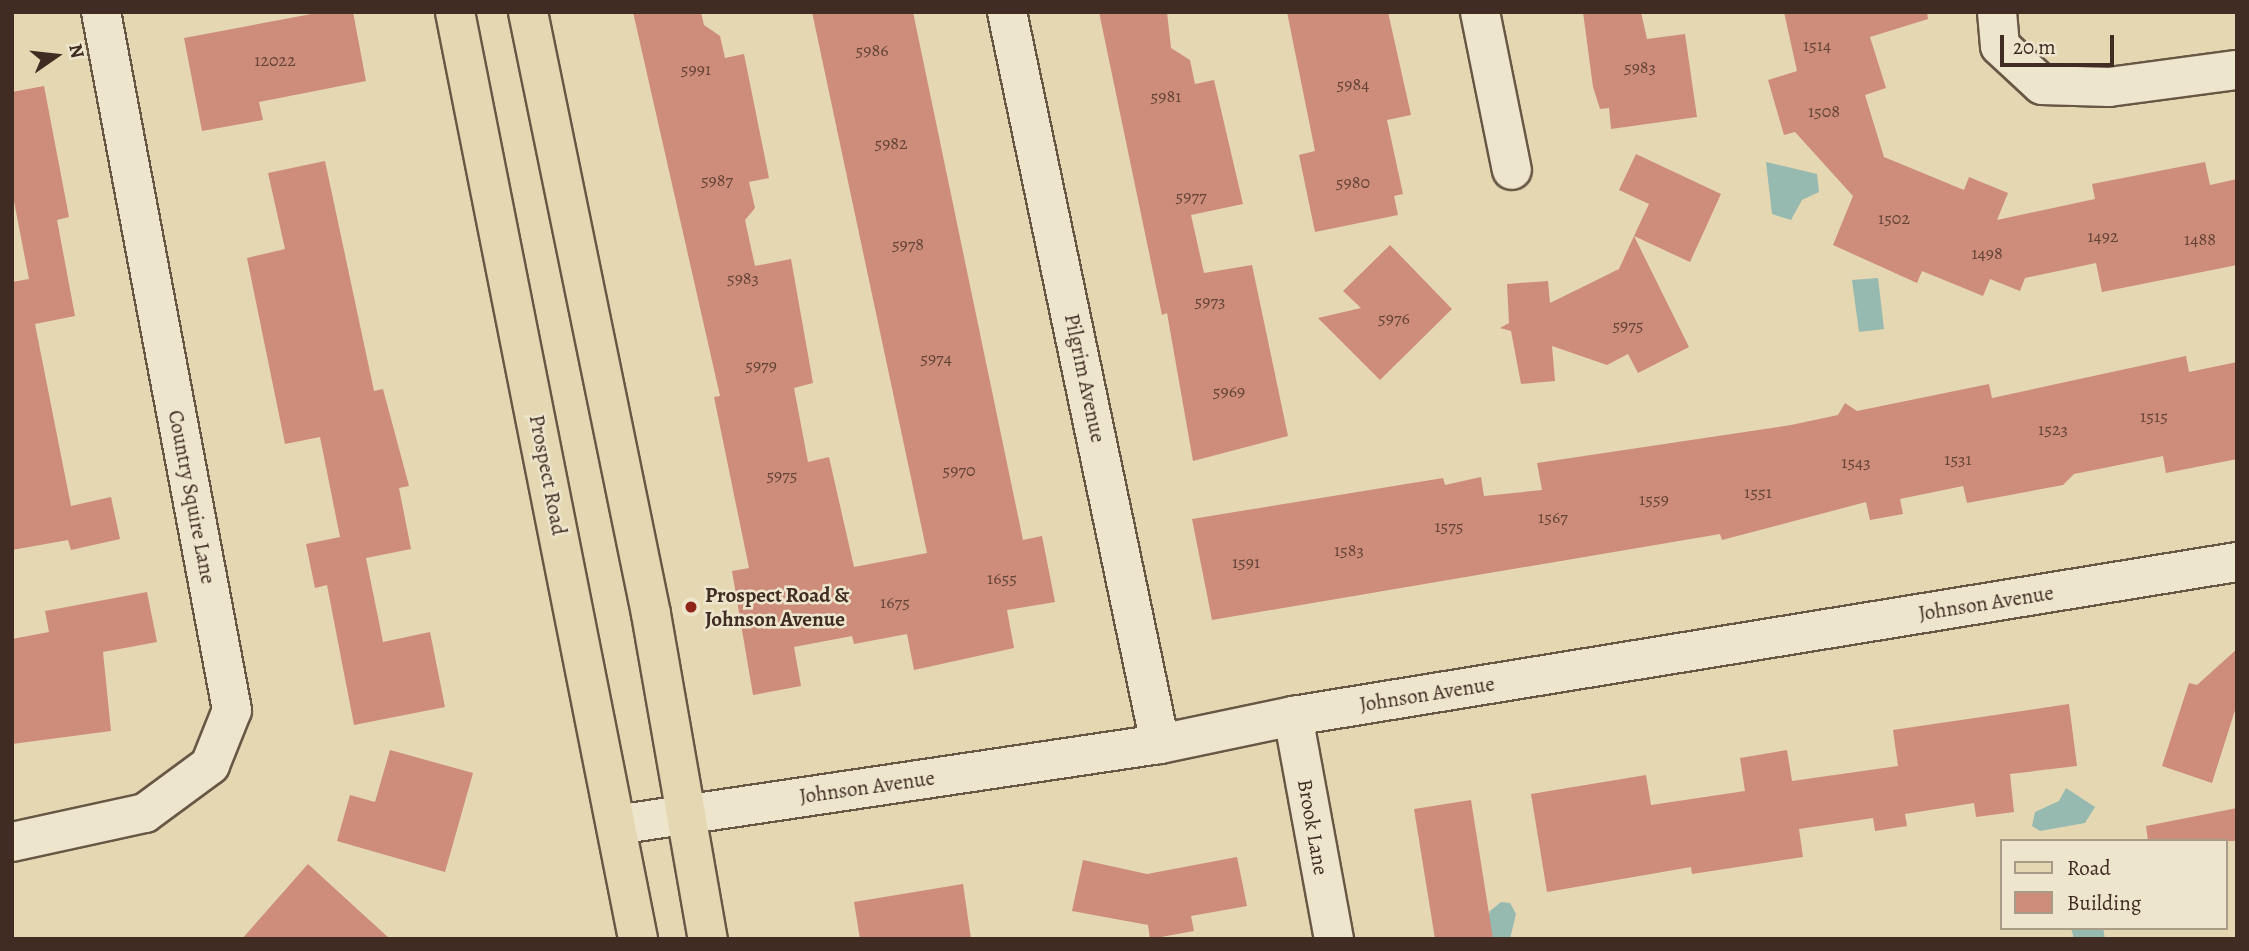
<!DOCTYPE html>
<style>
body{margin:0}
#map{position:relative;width:2249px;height:951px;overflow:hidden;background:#e4d7b1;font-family:Alegreya,serif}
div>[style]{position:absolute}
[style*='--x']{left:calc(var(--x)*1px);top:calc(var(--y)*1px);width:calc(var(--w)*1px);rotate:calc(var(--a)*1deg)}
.water>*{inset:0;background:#96b9b0}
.building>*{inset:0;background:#ce8d7a}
.roads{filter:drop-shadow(2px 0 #695746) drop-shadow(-2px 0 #695746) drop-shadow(0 2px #695746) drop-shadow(0 -2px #695746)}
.minor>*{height:38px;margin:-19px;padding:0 19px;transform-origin:19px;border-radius:19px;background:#ede5cc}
.tertiary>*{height:38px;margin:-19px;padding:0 19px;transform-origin:19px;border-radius:19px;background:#ede5cc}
.primary>*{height:38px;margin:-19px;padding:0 19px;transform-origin:19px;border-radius:19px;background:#e4d7b1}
.dots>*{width:19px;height:19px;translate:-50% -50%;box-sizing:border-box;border:4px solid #ede5cc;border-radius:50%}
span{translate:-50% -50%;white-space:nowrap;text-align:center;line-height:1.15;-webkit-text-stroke:5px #ede5cc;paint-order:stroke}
.number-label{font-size:18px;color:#644438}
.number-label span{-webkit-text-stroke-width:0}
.street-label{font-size:21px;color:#402c22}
.poi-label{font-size:21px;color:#402c22;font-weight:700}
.left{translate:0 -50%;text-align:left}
.frame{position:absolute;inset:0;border:14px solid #402c22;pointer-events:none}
.legend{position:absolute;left:2000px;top:839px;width:228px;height:91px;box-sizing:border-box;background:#ede5cc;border:2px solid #a89b88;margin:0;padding:9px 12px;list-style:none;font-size:21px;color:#402c22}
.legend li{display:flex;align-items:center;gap:14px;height:35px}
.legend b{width:35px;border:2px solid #a89b88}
.north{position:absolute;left:21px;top:21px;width:70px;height:70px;-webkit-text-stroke:5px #ede5cc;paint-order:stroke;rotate:76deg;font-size:19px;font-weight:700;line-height:28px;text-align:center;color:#402c22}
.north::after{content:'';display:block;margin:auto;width:24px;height:32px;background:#402c22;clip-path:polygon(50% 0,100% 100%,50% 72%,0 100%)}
.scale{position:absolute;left:2000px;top:35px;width:114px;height:32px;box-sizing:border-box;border:4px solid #402c22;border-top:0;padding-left:9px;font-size:21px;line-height:24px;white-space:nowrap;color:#402c22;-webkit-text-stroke:5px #ede5cc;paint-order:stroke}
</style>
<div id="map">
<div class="water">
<i style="clip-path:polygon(1766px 162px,1817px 174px,1819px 192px,1802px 200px,1791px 220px,1772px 214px)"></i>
<i style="clip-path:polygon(1878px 278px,1884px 329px,1859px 332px,1852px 280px)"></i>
<i style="clip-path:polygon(2066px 788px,2095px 807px,2085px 823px,2040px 831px,2032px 826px,2035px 812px,2059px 801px)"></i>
<i style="clip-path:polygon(1501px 902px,1510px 903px,1516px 914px,1510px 939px,1482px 939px,1490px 911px)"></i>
<i style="clip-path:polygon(2071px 928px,2103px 928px,2105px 939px,2074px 939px)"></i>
</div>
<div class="building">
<i style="clip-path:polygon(322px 12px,353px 12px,366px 81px,259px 102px,263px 120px,202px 131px,184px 38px)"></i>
<i style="clip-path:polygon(633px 12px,701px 12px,704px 25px,720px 36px,725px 58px,744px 54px,769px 178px,749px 182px,755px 208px,745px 220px,755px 266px,791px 259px,813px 383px,794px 388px,808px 462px,829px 457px,854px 567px,927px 553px,812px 12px,913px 12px,1023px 540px,1042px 536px,1055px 602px,1007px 610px,1014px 648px,914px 670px,907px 634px,854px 644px,852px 636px,794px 647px,801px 686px,753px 695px,732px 571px,749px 568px,714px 397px,720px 396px)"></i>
<i style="clip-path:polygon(1099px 12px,1167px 12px,1171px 48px,1190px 60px,1195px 84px,1214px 80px,1243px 204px,1191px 215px,1204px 273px,1252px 265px,1288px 436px,1193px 461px,1167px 313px,1162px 315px)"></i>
<i style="clip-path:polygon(1287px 12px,1388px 12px,1411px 115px,1387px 120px,1403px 194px,1394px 196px,1398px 215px,1315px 232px,1299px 155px,1315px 151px)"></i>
<i style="clip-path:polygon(1583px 12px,1641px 12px,1647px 39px,1685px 34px,1697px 117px,1611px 129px,1609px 108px,1600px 109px,1593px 87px)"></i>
<i style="clip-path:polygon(1784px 12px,1927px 12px,1928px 19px,1870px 37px,1886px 88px,1865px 95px,1884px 157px,1964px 190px,1969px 177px,2008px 193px,1997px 220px,2095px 199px,2092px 184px,2205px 162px,2210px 185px,2237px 179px,2237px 265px,2102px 292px,2096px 263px,2025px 278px,2020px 291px,1990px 279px,1983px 296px,1922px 271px,1917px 283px,1833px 245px,1853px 196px,1795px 132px,1784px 135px,1768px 80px,1797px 71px)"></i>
<i style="clip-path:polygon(44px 86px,69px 217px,57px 220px,75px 316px,35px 324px,71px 506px,111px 497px,120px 539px,71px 550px,68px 540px,12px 550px,12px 282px,29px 279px,12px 191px,12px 92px)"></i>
<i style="clip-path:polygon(1636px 154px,1721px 194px,1690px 262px,1634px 236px,1649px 204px,1619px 190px)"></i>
<i style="clip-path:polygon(325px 161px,374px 391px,383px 389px,409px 486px,399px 488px,411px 549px,366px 558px,383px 642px,430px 632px,445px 707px,354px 725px,327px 585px,315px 588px,306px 544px,340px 537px,320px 437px,285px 444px,247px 258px,285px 249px,268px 173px)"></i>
<i style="clip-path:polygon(1634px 236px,1689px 347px,1638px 373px,1628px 354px,1607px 365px,1552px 346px,1555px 381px,1521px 384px,1511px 331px,1500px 328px,1509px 323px,1507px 284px,1548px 281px,1550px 303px,1619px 269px)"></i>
<i style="clip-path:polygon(1390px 245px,1452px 309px,1380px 380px,1318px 318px,1361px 308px,1343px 291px)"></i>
<i style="clip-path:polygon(2186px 356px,2189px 372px,2237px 362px,2237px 459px,2166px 473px,2163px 456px,2074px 474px,2063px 485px,1967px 503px,1963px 486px,1900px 499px,1903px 514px,1870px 520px,1866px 502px,1722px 540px,1720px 534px,1212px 620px,1192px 519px,1443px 478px,1445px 485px,1481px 477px,1484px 496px,1542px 490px,1537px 463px,1791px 425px,1838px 415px,1845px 403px,1857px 411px,1989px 384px,1992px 398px)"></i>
<i style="clip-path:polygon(147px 592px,157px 642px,103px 652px,111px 731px,12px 744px,12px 639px,49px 632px,45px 611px)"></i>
<i style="clip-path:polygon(2237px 649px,2237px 704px,2212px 783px,2162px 766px,2189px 683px,2197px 685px)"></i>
<i style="clip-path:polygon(2069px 704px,2077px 766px,2010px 774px,2014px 812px,1976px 817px,1974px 803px,1905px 814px,1907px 826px,1875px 831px,1873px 818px,1799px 829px,1803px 857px,1692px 874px,1691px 867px,1547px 892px,1531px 794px,1646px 775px,1651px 805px,1745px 791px,1740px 758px,1787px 750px,1792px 781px,1898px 766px,1893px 730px)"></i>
<i style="clip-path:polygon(390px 750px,473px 773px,445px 872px,337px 841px,350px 795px,375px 802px)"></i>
<i style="clip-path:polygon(1471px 800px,1493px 939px,1435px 939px,1414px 809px)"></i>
<i style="clip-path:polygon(2237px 808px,2237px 841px,2148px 841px,2146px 826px)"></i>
<i style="clip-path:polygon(1237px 857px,1247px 906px,1191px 916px,1194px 931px,1150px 939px,1148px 925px,1072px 911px,1083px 860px,1147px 874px)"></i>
<i style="clip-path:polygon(308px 864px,344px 897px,390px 939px,242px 939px)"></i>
<i style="clip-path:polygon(963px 884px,971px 939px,860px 939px,854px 902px)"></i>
</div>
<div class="roads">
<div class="minor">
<i style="--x:1007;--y:12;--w:748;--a:78.19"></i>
<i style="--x:1480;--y:12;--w:161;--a:78.6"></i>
<i style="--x:1997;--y:12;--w:34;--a:85"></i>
<i style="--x:2000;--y:46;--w:57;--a:42.9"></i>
<i style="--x:2042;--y:85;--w:67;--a:1.7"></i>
<i style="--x:2109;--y:87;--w:129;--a:-7.6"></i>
<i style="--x:1293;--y:716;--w:227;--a:79.6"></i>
<i style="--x:12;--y:842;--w:136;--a:-12.3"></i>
<i style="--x:145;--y:813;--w:81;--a:-36.4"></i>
<i style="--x:210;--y:765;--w:59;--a:-68.2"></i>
<i style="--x:232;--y:710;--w:710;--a:-100.63"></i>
</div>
<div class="tertiary">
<i style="--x:616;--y:825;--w:550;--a:-8.47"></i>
<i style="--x:1160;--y:744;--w:136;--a:-11.9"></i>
<i style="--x:1293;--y:716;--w:956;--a:-9.27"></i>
</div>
<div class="primary">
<i style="--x:455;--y:12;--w:945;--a:78.83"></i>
<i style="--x:528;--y:12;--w:614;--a:78.45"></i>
<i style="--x:651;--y:614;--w:330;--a:80.1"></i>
</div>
</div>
<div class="dots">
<i style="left:691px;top:607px;background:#8f2418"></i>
</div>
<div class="number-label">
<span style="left:1817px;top:45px">1514</span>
<span style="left:872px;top:50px">5986</span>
<span style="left:275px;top:60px">12022</span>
<span style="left:1640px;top:67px">5983</span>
<span style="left:696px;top:69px">5991</span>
<span style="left:1353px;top:84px">5984</span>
<span style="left:1166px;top:96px">5981</span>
<span style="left:1824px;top:111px">1508</span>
<span style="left:891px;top:143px">5982</span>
<span style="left:717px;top:180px">5987</span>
<span style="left:1353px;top:182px">5980</span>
<span style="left:1191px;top:196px">5977</span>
<span style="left:1894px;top:218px">1502</span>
<span style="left:2103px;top:236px">1492</span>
<span style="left:2200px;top:239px">1488</span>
<span style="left:908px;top:244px">5978</span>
<span style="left:1987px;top:253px">1498</span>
<span style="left:743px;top:278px">5983</span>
<span style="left:1210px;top:301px">5973</span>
<span style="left:1394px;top:318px">5976</span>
<span style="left:1628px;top:325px">5975</span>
<span style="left:936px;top:358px">5974</span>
<span style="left:761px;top:365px">5979</span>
<span style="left:1229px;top:391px">5969</span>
<span style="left:2154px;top:416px">1515</span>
<span style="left:2053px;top:429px">1523</span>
<span style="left:1958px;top:459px">1531</span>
<span style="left:1856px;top:462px">1543</span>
<span style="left:959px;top:470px">5970</span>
<span style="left:782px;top:475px">5975</span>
<span style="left:1758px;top:492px">1551</span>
<span style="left:1654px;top:499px">1559</span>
<span style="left:1553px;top:517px">1567</span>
<span style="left:1449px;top:526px">1575</span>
<span style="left:1349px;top:550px">1583</span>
<span style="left:1246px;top:562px">1591</span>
<span style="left:1002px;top:578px">1655</span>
<span style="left:895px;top:602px">1675</span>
</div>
<div class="street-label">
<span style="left:1085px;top:378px;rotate:78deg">Pilgrim Avenue</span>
<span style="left:548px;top:475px;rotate:79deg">Prospect Road</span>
<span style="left:192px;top:497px;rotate:79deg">Country Squire Lane</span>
<span style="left:1986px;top:603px;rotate:-9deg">Johnson Avenue</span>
<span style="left:1427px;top:694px;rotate:-9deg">Johnson Avenue</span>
<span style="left:867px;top:787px;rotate:-8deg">Johnson Avenue</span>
<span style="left:1313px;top:827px;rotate:80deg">Brook Lane</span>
</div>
<div class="poi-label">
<span class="left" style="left:705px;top:607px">Prospect Road &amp;<br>Johnson Avenue</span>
</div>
<div class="frame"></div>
<ul class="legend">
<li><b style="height:9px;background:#e4d7b1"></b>Road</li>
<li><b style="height:19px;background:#ce8d7a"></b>Building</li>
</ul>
<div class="north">N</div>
<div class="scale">20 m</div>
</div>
